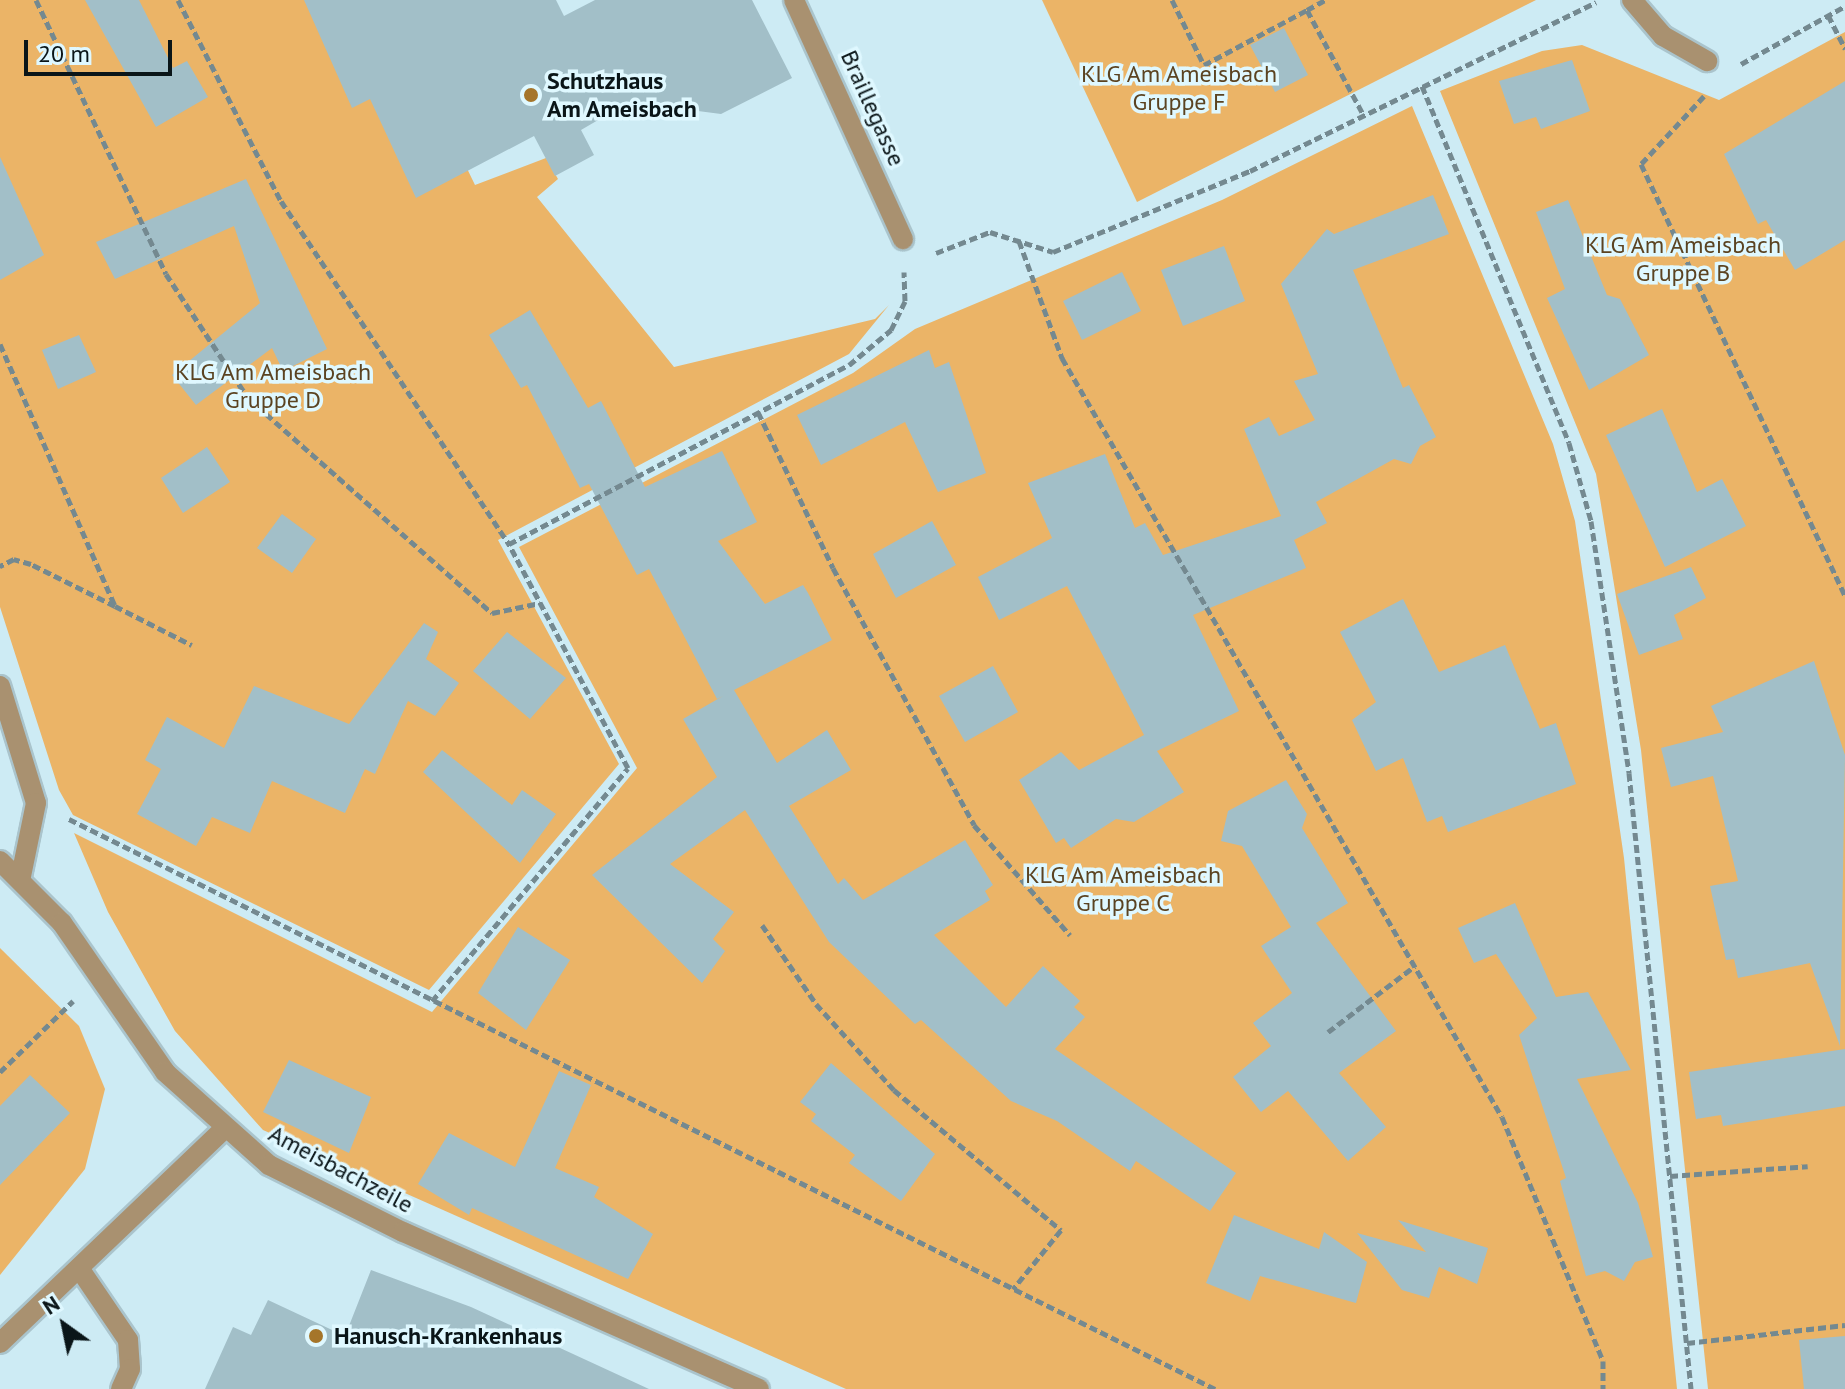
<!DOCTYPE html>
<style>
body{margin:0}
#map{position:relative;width:1845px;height:1389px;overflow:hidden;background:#cdebf4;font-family:"PT Sans",sans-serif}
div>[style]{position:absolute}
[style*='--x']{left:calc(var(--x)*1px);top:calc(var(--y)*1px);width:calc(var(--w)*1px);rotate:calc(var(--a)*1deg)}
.green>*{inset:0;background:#ebb467}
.building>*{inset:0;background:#a2bfc8}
.path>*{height:5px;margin-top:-2.5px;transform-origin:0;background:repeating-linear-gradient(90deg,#748990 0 8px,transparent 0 12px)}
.roads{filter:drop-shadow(2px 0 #aac4cc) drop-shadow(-2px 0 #aac4cc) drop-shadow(0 2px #aac4cc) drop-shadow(0 -2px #aac4cc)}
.service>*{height:20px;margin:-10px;padding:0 10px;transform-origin:10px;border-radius:10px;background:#a99170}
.minor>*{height:20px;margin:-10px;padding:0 10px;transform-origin:10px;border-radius:10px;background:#a99170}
.tertiary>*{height:20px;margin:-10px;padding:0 10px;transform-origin:10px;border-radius:10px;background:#a99170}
.dots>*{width:22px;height:22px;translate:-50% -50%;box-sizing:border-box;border:4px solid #dff8ff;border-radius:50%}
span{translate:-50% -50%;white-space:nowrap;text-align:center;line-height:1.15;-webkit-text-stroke:7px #dff8ff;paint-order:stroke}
.park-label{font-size:24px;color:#5b4321}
.poi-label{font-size:24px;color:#0a1518;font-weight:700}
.left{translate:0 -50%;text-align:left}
.street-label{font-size:24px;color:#0a1518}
.north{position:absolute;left:24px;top:1285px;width:80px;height:80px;-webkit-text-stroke:6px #dff8ff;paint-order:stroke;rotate:327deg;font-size:22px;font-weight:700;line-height:32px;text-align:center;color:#0a1518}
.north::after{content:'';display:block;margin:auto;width:28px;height:36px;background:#0a1518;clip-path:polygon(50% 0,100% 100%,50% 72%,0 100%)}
.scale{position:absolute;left:24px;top:40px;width:148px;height:36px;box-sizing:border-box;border:4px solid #0a1518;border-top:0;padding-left:10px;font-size:24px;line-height:28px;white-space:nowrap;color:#0a1518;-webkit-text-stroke:6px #dff8ff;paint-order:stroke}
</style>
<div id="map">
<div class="green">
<i style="clip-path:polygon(0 0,385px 0,475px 185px,546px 158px,558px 179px,537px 197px,674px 367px,875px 319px,889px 305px,849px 354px,498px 540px,619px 764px,429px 990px,73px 815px,59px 790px,0 607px)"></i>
<i style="clip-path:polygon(1042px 0,1536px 0,1137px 202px)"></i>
<i style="clip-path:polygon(1845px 32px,1845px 1389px,1708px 1389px,1641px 750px,1596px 474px,1440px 91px,1542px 51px,1582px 45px,1719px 100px)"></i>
<i style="clip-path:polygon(1412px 106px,1553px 444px,1575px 521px,1624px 858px,1677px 1389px,846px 1389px,263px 1130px,175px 1031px,108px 912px,74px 833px,432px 1012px,637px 768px,519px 547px,853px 373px,915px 329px,1222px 200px)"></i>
<i style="clip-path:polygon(0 948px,79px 1026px,105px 1089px,85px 1169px,0 1275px)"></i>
</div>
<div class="building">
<i style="clip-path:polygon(85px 0,139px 0,173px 68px,187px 61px,208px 97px,156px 127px)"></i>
<i style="clip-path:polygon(304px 0,556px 0,564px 16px,595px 0,752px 0,792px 78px,721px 114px,629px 102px,581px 130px,594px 155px,555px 176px,534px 136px,416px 198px,370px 99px,352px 108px)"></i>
<i style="clip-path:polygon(1284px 28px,1308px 75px,1275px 92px,1250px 45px)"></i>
<i style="clip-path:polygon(1572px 60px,1590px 111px,1541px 129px,1536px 117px,1514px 124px,1499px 81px)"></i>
<i style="clip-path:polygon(1845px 81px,1845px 240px,1795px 270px,1766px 220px,1758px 224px,1724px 154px)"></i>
<i style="clip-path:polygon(0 157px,44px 255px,0 280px)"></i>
<i style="clip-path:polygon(246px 179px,327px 349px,283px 371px,272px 348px,196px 405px,172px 375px,260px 303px,234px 226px,115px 279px,96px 242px)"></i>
<i style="clip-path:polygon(1433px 195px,1449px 234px,1353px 270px,1403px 388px,1409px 385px,1436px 437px,1420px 446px,1411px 464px,1394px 459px,1316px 502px,1327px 523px,1294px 540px,1306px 568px,1193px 615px,1239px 711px,1157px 751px,1184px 792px,1134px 822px,1116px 819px,1071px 848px,1064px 838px,1056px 843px,1019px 780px,1061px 752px,1079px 770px,1144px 735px,1067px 586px,999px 620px,978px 577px,1052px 538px,1028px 483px,1105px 454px,1135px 528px,1145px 523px,1163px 555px,1281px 516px,1244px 429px,1269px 417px,1279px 436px,1315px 420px,1294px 381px,1318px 374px,1281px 284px,1327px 229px,1334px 234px)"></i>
<i style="clip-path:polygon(1568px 200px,1607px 295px,1620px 299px,1649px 355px,1589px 390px,1547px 298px,1565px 289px,1536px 212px)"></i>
<i style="clip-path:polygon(1224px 246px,1245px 301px,1183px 326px,1161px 270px)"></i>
<i style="clip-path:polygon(1122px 272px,1141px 311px,1082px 340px,1063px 301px)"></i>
<i style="clip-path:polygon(530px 310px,588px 408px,601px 401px,645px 487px,722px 451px,757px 522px,718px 541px,765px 604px,803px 585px,808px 593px,832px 640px,734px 690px,777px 763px,827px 730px,851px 770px,789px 806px,838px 884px,844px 878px,863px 900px,965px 840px,993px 885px,985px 891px,990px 900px,934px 935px,1006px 1007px,1043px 966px,1080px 1001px,1074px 1007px,1085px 1017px,1055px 1049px,1236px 1173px,1210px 1211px,1136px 1161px,1130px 1171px,1057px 1121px,1011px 1101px,921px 1020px,915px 1024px,829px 942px,745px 810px,670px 864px,734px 912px,713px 939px,725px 951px,702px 983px,592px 875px,717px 777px,683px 719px,723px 696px,717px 699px,649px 569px,637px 575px,589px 484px,580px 488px,527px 385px,521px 388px,489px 335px)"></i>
<i style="clip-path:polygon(79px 335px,96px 372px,58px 389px,42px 350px)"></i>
<i style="clip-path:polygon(929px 350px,935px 368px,949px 362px,986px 473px,938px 492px,905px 422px,821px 465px,797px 415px)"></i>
<i style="clip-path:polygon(1662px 409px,1697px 492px,1722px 479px,1746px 526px,1665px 567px,1606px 435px)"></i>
<i style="clip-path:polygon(207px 447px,230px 482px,183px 513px,161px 478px)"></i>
<i style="clip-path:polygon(282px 514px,316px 539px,292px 573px,257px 548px)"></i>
<i style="clip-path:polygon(932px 521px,956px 565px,896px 598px,873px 554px)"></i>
<i style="clip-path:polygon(1691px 567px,1706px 598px,1674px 615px,1683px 639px,1639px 655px,1617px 594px)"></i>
<i style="clip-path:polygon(1403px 599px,1439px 672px,1505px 645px,1540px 729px,1556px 723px,1576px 784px,1448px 832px,1442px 816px,1427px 822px,1403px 758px,1376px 771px,1352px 720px,1376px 702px,1340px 632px)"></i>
<i style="clip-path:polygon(424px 623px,438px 632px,426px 659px,459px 683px,435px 716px,408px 701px,375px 774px,365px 769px,345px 813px,272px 781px,250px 833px,212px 817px,196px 846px,137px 814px,161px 769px,145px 760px,167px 717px,224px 748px,254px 686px,349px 724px)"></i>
<i style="clip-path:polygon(507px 632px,566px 678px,530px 719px,473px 671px)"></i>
<i style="clip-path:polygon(1814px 661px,1845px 755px,1840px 1046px,1810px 963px,1738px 978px,1734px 959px,1726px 960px,1710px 886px,1738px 881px,1713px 776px,1671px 787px,1661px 748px,1723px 732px,1711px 706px)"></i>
<i style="clip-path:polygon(993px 666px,1018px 712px,965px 742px,939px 696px)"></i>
<i style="clip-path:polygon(442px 750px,512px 805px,522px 790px,556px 814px,520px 863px,423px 772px)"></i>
<i style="clip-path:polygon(1286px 780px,1307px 814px,1302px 828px,1348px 903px,1316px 923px,1396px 1031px,1339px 1073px,1386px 1127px,1348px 1161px,1288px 1091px,1261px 1112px,1233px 1077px,1271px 1046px,1253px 1023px,1292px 993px,1261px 946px,1291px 927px,1242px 846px,1221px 841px,1228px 811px)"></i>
<i style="clip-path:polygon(1515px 903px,1556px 997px,1588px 992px,1631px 1070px,1577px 1079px,1638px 1203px,1653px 1257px,1635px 1262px,1624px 1281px,1605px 1271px,1586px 1276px,1560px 1181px,1566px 1178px,1519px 1035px,1537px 1018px,1496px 954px,1474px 963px,1458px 928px)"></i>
<i style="clip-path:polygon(518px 927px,570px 960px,526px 1030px,478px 993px)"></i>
<i style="clip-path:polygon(1845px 1049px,1845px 1106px,1723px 1126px,1721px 1115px,1696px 1119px,1689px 1072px)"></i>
<i style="clip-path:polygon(289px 1060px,371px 1097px,349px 1153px,263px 1112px)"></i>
<i style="clip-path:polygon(831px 1063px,935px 1154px,901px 1201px,849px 1163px,855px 1155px,811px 1121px,816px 1114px,800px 1102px)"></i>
<i style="clip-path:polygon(559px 1071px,591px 1085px,555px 1168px,599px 1187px,594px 1197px,653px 1234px,628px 1279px,472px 1208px,469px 1215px,418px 1184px,449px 1133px,515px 1167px)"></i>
<i style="clip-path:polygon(30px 1075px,70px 1113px,0 1185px,0 1106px)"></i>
<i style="clip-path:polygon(1234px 1215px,1319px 1249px,1324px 1232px,1367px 1262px,1356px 1303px,1260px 1276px,1250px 1301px,1206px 1283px)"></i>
<i style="clip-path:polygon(1398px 1220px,1488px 1248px,1477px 1284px,1439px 1267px,1429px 1298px,1402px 1290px,1357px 1233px,1426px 1252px)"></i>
<i style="clip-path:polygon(371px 1270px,471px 1307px,649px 1389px,205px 1389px,233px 1327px,251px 1335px,268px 1300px,345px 1336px)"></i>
<i style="clip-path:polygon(1845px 1336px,1845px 1389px,1804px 1389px,1799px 1340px)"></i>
</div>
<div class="path">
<i style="--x:36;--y:0;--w:303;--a:64.6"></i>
<i style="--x:166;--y:274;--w:149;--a:56.5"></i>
<i style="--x:248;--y:398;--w:325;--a:41.4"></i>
<i style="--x:492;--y:613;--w:49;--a:-11.8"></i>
<i style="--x:178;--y:0;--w:226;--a:62.9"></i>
<i style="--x:281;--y:201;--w:412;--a:56.4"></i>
<i style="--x:1172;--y:0;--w:72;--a:63.8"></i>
<i style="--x:1204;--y:65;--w:117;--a:-28.1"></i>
<i style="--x:1307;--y:10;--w:118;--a:61.7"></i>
<i style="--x:1307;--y:10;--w:21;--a:-29"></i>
<i style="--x:1828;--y:15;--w:38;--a:63"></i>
<i style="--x:1741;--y:64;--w:119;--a:-29.1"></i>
<i style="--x:1422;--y:86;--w:386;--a:67.6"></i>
<i style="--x:1569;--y:443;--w:81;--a:74.2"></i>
<i style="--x:1591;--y:521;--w:255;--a:81.4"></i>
<i style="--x:1629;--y:773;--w:619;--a:84.25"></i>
<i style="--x:1704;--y:96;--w:93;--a:132.8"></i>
<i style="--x:1641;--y:164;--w:478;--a:64.7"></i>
<i style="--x:1019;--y:241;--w:125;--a:69.8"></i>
<i style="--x:1062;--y:358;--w:877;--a:59.9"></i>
<i style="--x:1502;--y:1117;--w:264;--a:67.5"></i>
<i style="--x:1603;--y:1361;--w:28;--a:90"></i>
<i style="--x:936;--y:253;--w:58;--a:-21.3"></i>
<i style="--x:990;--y:232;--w:66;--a:17.6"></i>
<i style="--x:1053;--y:252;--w:213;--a:-22.4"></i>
<i style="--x:1250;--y:171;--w:385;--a:-26"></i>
<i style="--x:0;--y:344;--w:286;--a:66.3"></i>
<i style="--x:115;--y:606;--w:94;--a:-153.4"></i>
<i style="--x:31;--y:564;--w:18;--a:-164"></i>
<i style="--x:14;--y:559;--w:16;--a:153"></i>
<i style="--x:758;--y:412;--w:173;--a:64.3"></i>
<i style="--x:833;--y:568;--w:293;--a:61.2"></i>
<i style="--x:974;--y:825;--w:146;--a:48.9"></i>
<i style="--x:115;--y:606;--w:86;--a:26.9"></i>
<i style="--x:69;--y:819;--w:1280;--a:26.44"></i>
<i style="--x:762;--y:925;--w:96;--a:55.6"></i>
<i style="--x:816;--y:1004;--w:116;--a:47.8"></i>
<i style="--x:894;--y:1090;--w:218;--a:40"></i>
<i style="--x:1061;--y:1230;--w:76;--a:129.1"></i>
<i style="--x:432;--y:1001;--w:304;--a:-49.9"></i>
<i style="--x:628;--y:768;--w:254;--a:-118"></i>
<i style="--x:509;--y:544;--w:384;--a:-27.8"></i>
<i style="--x:849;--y:365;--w:55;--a:-39.8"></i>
<i style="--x:891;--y:330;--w:32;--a:-64"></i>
<i style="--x:905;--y:301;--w:29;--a:-92"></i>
<i style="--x:1328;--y:1032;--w:109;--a:-37.2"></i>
<i style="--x:0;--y:1072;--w:102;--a:-44.2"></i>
<i style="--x:1670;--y:1176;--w:138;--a:-4.1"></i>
<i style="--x:1687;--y:1343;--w:159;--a:-6.5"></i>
</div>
<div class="roads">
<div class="service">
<i style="--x:79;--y:1268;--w:87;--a:55.8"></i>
<i style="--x:128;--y:1340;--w:29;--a:86"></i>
<i style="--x:130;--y:1369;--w:22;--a:114"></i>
</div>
<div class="minor">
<i style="--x:794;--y:0;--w:263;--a:65.5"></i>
<i style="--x:1632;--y:0;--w:48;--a:49.3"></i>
<i style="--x:1663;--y:36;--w:51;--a:29.6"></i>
<i style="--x:0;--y:1343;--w:308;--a:-43.7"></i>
</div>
<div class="tertiary">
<i style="--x:0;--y:686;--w:122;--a:72.9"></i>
<i style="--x:36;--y:803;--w:75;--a:101.6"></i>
<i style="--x:0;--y:861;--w:88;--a:45"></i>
<i style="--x:62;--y:923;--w:181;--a:55.3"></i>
<i style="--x:165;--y:1072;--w:140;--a:41.8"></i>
<i style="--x:269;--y:1165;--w:150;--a:26.6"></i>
<i style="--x:403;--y:1232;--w:389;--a:23.8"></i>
</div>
</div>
<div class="dots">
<i style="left:531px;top:95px;background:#a5752a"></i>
<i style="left:316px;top:1336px;background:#a5752a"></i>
</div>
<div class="park-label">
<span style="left:1179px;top:88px">KLG Am Ameisbach<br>Gruppe F</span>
<span style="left:1683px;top:259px">KLG Am Ameisbach<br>Gruppe B</span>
<span style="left:273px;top:386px">KLG Am Ameisbach<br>Gruppe D</span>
<span style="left:1123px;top:889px">KLG Am Ameisbach<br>Gruppe C</span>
</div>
<div class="poi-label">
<span class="left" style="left:547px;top:95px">Schutzhaus<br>Am Ameisbach</span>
<span class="left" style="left:334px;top:1336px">Hanusch-Krankenhaus</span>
</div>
<div class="street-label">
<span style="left:873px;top:108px;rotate:66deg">Braillegasse</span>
<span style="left:341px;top:1169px;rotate:28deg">Ameisbachzeile</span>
</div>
<div class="north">N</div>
<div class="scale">20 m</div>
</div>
